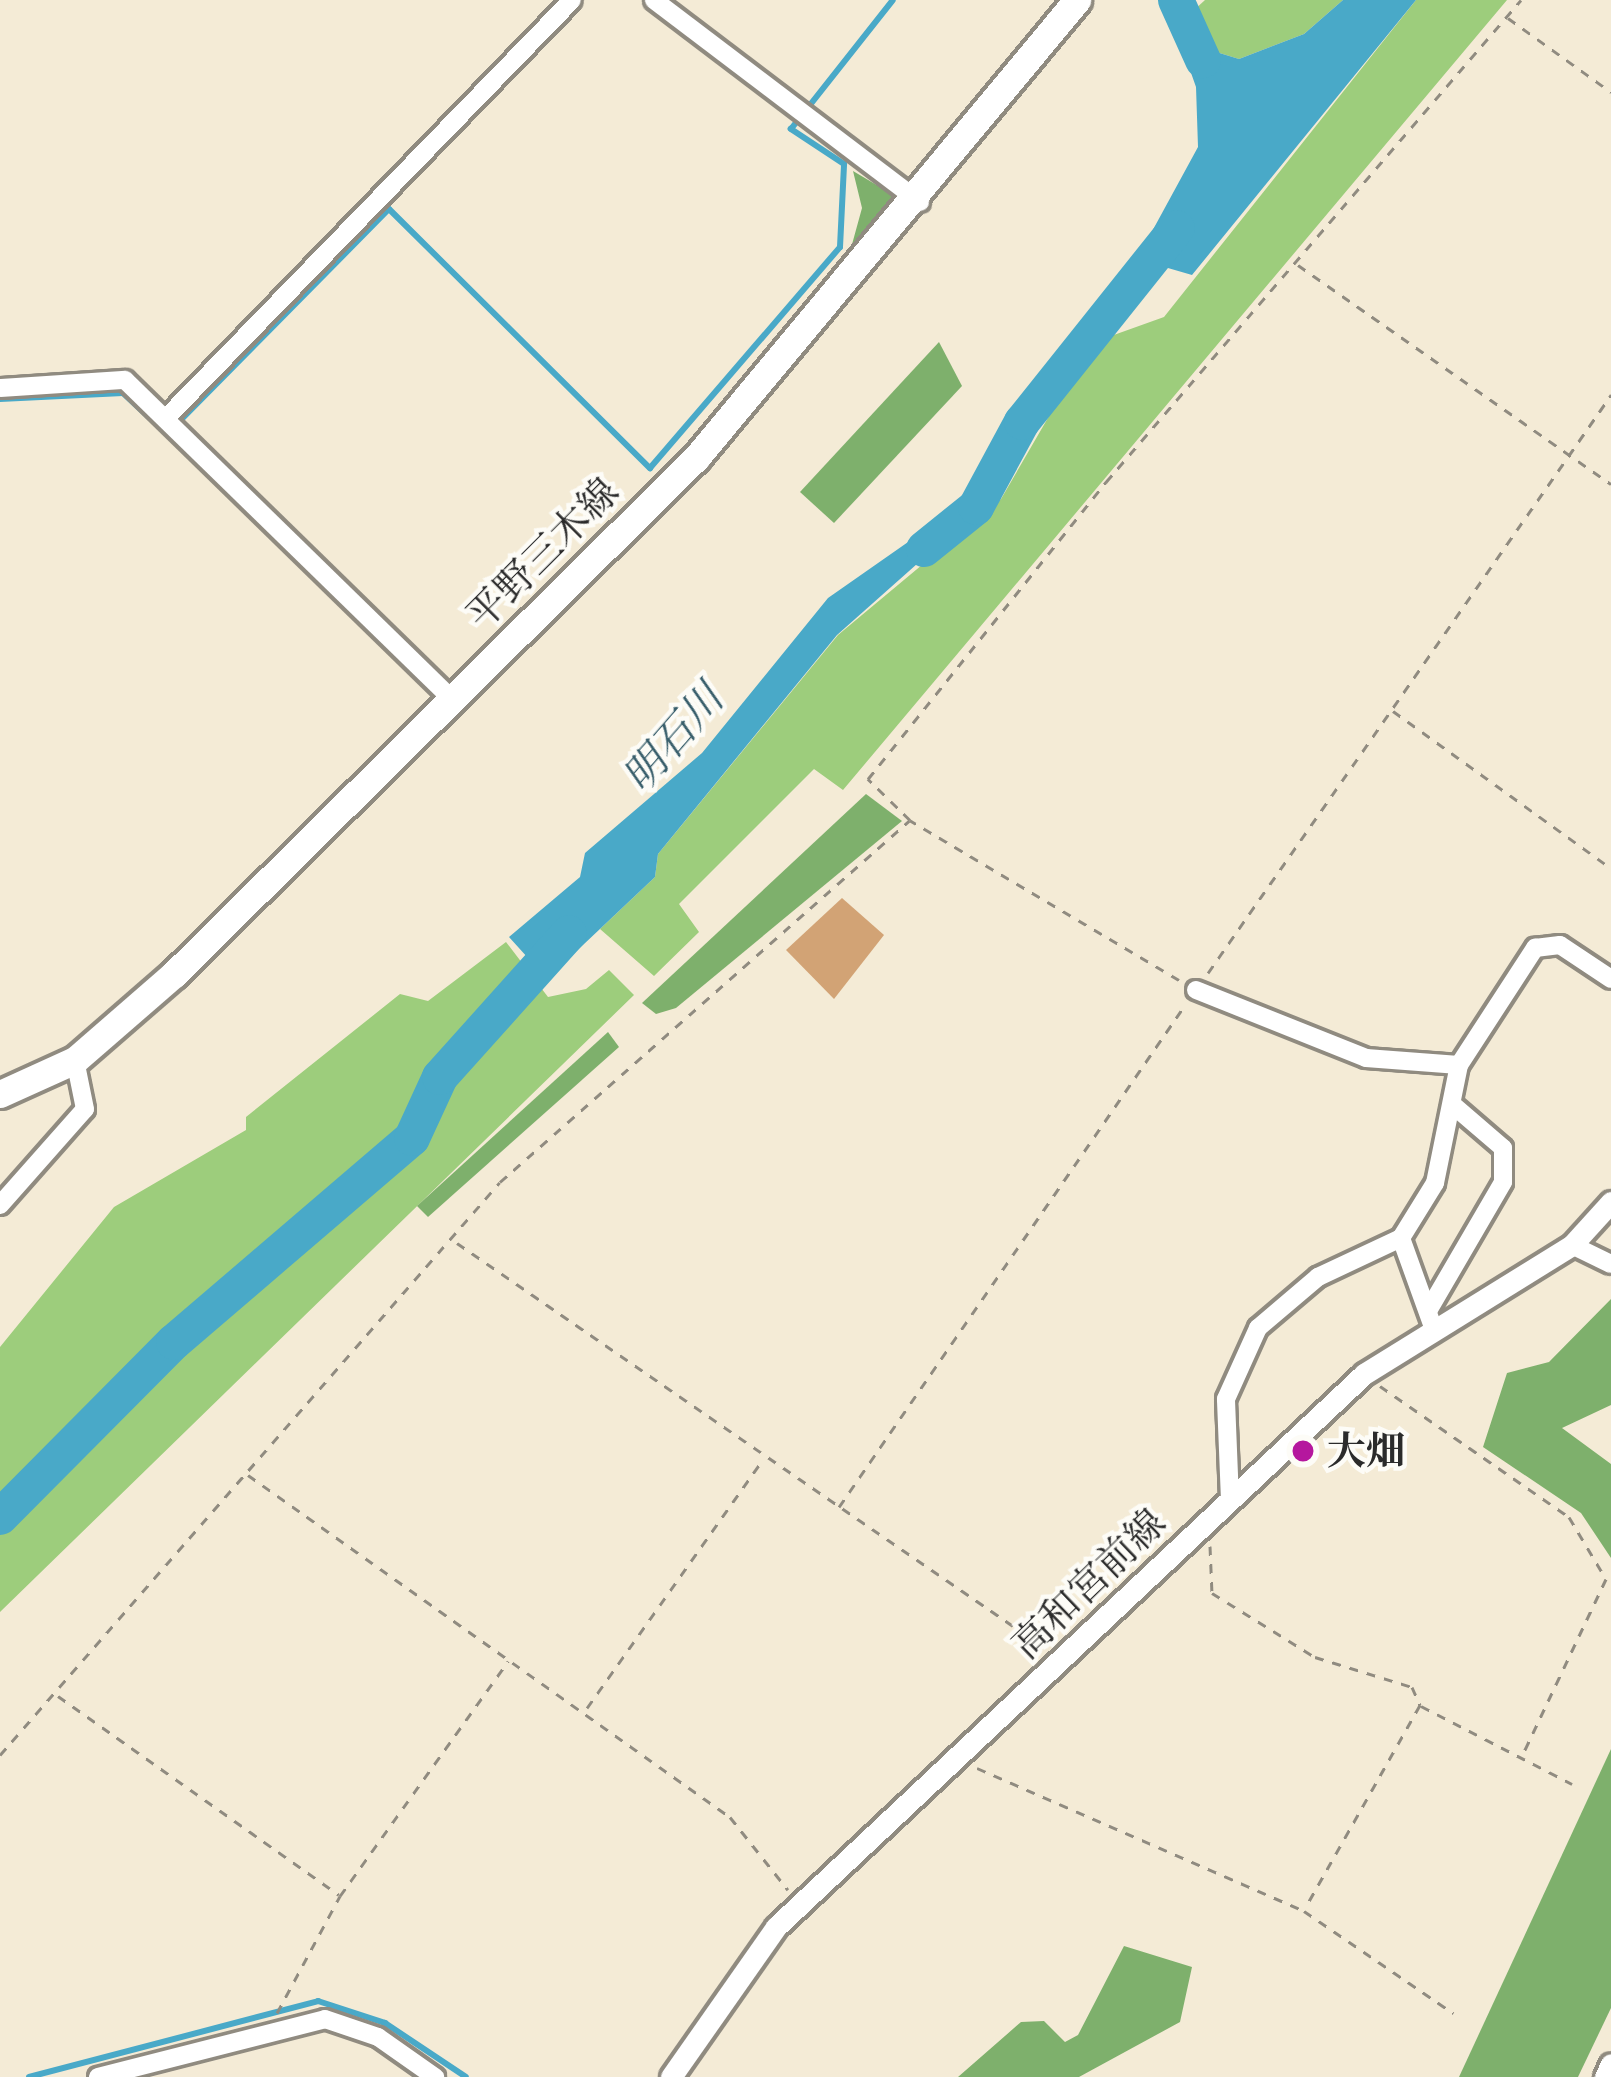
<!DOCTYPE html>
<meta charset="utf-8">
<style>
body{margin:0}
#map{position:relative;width:1611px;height:2077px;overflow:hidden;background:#f4ebd6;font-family:"IM FELL French Canon","Noto Serif JP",serif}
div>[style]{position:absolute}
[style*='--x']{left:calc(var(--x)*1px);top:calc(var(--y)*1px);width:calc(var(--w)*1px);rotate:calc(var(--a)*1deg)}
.green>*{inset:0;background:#9dcd7c}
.forest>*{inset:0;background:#7eb06c}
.water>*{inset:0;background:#49a9c8}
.stream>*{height:6px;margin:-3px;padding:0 3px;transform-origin:3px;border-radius:3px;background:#49a9c8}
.river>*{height:36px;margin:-18px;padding:0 18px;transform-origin:18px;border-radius:18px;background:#49a9c8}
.building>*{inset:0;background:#d2a375}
.path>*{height:3px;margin-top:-1.5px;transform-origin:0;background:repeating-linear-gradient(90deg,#908b80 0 9px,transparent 0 18px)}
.roads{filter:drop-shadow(3px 0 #908b80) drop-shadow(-3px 0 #908b80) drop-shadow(0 3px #908b80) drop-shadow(0 -3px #908b80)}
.minor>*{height:18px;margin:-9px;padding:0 9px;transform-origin:9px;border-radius:9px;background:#fff}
.tertiary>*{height:21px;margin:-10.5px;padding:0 10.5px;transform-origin:10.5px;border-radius:10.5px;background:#fff}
.primary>*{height:27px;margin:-13.5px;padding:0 13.5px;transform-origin:13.5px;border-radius:13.5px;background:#fff}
.dots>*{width:33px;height:33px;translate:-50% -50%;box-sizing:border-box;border:6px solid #fdfcf7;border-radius:50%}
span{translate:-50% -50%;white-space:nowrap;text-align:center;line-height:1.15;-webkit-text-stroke:9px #fdfcf7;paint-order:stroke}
.street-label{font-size:39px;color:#2b2b2b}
.poi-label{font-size:39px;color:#2b2b2b;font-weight:700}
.left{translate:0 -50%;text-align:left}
.water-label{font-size:42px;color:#375d6a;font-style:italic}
</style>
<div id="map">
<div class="green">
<i style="clip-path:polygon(1205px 0,1343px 0,1304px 34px,1239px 59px,1213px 51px,1193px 11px)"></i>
<i style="clip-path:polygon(1416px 0,1507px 0,843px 790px,814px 769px,679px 904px,699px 932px,654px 976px,600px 929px,655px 877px,658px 854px,838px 635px,1001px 499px,1074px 373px,1111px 336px,1164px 317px)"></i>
<i style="clip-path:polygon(506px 942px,548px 997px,586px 989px,609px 970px,634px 995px,0 1612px,0 1347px,114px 1207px,246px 1130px,246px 1117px,400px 994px,428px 1001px)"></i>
</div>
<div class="forest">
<i style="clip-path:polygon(853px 171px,897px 197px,848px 259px,862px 208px)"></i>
<i style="clip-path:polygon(939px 342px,962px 386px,834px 523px,800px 492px)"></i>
<i style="clip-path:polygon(866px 794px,902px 821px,676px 1008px,656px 1014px,642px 1003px)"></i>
<i style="clip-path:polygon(608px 1032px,619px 1047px,428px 1217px,417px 1206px)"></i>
<i style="clip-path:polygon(1611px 1299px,1611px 1405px,1562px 1428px,1611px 1464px,1611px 1558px,1581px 1513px,1483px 1447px,1507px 1373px,1549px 1362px)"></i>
<i style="clip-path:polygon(1611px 1749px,1611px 2008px,1578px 2077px,1459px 2077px)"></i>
<i style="clip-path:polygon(1124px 1946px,1192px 1967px,1180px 2022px,1079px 2077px,958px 2077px,1021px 2022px,1044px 2021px,1065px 2042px,1078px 2035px)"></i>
</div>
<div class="water">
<i style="clip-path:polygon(1343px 0,1416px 0,1192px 275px,1137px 259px,1198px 147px,1196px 87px,1172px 19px,1193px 11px,1213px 51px,1239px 59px,1304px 34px)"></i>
<i style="clip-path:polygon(951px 512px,962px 524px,837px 635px,658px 854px,655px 877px,547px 979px,509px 937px,580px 877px,585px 853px,702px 753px,828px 598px)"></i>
</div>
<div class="stream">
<i style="--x:0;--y:399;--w:123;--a:-2.8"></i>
<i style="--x:123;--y:393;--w:60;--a:43"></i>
<i style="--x:167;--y:434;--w:316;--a:-45.4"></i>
<i style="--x:389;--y:209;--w:368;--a:44.8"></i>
<i style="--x:650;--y:468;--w:291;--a:-49.3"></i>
<i style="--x:840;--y:247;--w:83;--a:-87.2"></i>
<i style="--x:844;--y:164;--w:64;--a:-146.6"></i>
<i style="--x:791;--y:129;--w:164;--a:-51.7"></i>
<i style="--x:29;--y:2077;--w:299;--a:-14.7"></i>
<i style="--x:318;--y:2001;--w:71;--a:18.2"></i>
<i style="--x:385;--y:2023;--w:97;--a:33.7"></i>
</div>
<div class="river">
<i style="--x:1176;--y:0;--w:66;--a:65.8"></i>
<i style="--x:924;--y:549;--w:67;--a:-38.9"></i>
<i style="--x:976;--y:507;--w:97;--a:-61.6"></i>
<i style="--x:1022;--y:422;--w:248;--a:-51.4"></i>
<i style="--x:0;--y:1517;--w:247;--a:-45.2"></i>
<i style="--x:174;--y:1342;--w:313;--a:-40.6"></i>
<i style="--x:412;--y:1138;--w:67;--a:-65.3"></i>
<i style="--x:440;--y:1077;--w:193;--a:-48.1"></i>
</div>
<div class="building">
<i style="clip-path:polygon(842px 898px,884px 935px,834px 999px,786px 950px)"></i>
</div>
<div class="path">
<i style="--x:1508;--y:18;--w:127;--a:35.7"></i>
<i style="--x:1298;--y:265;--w:382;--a:35"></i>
<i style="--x:1393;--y:711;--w:269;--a:35.8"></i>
<i style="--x:1208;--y:973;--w:705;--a:-55.11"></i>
<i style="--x:1179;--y:980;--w:313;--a:-149.3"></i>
<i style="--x:910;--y:820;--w:59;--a:-135.7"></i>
<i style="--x:868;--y:779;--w:381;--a:-51.3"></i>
<i style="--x:1106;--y:482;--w:636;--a:-49.27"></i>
<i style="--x:457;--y:1243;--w:710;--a:34.56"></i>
<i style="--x:1380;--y:1386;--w:230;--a:34.7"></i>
<i style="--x:1569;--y:1517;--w:72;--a:59.2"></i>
<i style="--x:1606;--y:1579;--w:194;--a:115.4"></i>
<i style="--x:248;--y:1475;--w:591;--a:35.36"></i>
<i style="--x:730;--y:1817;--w:93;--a:51.5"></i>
<i style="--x:839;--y:1507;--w:610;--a:-55.42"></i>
<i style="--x:1210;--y:1546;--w:47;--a:87.6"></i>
<i style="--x:1212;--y:1593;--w:121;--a:31.9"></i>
<i style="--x:1315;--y:1657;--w:102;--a:17.2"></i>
<i style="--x:1412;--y:1687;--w:20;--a:66"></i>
<i style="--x:1420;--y:1705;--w:233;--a:119.5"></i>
<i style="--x:58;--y:1696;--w:344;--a:35.3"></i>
<i style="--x:1421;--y:1706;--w:170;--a:27.3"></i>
<i style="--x:587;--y:1708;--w:301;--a:-54.7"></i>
<i style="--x:0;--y:1755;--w:760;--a:-48.89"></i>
<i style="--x:500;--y:1182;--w:546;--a:-41.43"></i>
<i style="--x:977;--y:1768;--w:357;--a:23.6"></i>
<i style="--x:1304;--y:1911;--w:181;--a:34.4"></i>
<i style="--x:277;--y:2013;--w:133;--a:-61.7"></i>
<i style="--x:340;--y:1896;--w:289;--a:-54.4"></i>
</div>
<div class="roads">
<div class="minor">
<i style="--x:654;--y:0;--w:334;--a:37.2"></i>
<i style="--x:0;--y:388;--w:125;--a:-3.7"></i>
<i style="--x:125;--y:380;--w:457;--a:44.3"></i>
<i style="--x:169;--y:415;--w:578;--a:-45.84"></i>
<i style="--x:1196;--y:990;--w:183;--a:21.8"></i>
<i style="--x:1366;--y:1058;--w:93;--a:4.3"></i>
<i style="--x:1459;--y:1065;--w:140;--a:-57"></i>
<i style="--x:1535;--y:948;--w:25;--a:-7"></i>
<i style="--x:1560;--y:945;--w:61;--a:33.7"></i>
<i style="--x:0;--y:1205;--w:128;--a:-48.5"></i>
<i style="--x:85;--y:1109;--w:50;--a:-101.5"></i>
<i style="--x:1572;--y:1245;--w:43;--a:26"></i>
<i style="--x:1428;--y:1311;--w:149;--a:-59.8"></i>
<i style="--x:1503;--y:1182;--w:34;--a:-90"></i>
<i style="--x:1503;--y:1148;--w:65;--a:-139.4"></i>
<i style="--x:1433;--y:1327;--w:95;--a:-109.8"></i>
<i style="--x:1401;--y:1238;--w:65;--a:-58.3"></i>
<i style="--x:1435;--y:1183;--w:120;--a:-78.5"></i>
<i style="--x:1230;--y:1500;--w:101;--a:-92.3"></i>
<i style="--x:1226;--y:1399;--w:78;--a:-65.7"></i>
<i style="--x:1258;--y:1328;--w:79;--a:-40.4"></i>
<i style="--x:1318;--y:1277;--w:92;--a:-25.2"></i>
<i style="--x:98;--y:2077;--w:234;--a:-14.3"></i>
<i style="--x:325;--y:2019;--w:56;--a:18.8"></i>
<i style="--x:378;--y:2037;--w:70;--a:35.1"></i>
</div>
<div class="tertiary">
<i style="--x:671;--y:2077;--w:183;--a:-55"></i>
<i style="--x:776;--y:1927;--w:807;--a:-43.24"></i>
<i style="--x:1364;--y:1374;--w:245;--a:-31.8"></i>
<i style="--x:1572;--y:1245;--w:58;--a:-47.8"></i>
<i style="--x:1605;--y:2077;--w:14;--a:-65"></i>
</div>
<div class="primary">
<i style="--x:0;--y:1094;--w:82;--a:-24.4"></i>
<i style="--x:75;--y:1060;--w:131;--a:-41"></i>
<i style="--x:174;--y:974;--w:734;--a:-44.67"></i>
<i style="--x:696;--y:458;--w:596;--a:-50.24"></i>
</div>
</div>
<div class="dots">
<i style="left:1303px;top:1451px;background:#b5179e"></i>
</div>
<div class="street-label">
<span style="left:543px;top:554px;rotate:-45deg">平野三木線</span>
<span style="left:1089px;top:1584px;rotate:-44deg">高和宮前線</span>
</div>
<div class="poi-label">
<span class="left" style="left:1327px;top:1451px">大畑</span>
</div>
<div class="water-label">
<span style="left:674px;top:739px;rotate:-49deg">明石川</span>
</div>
</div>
